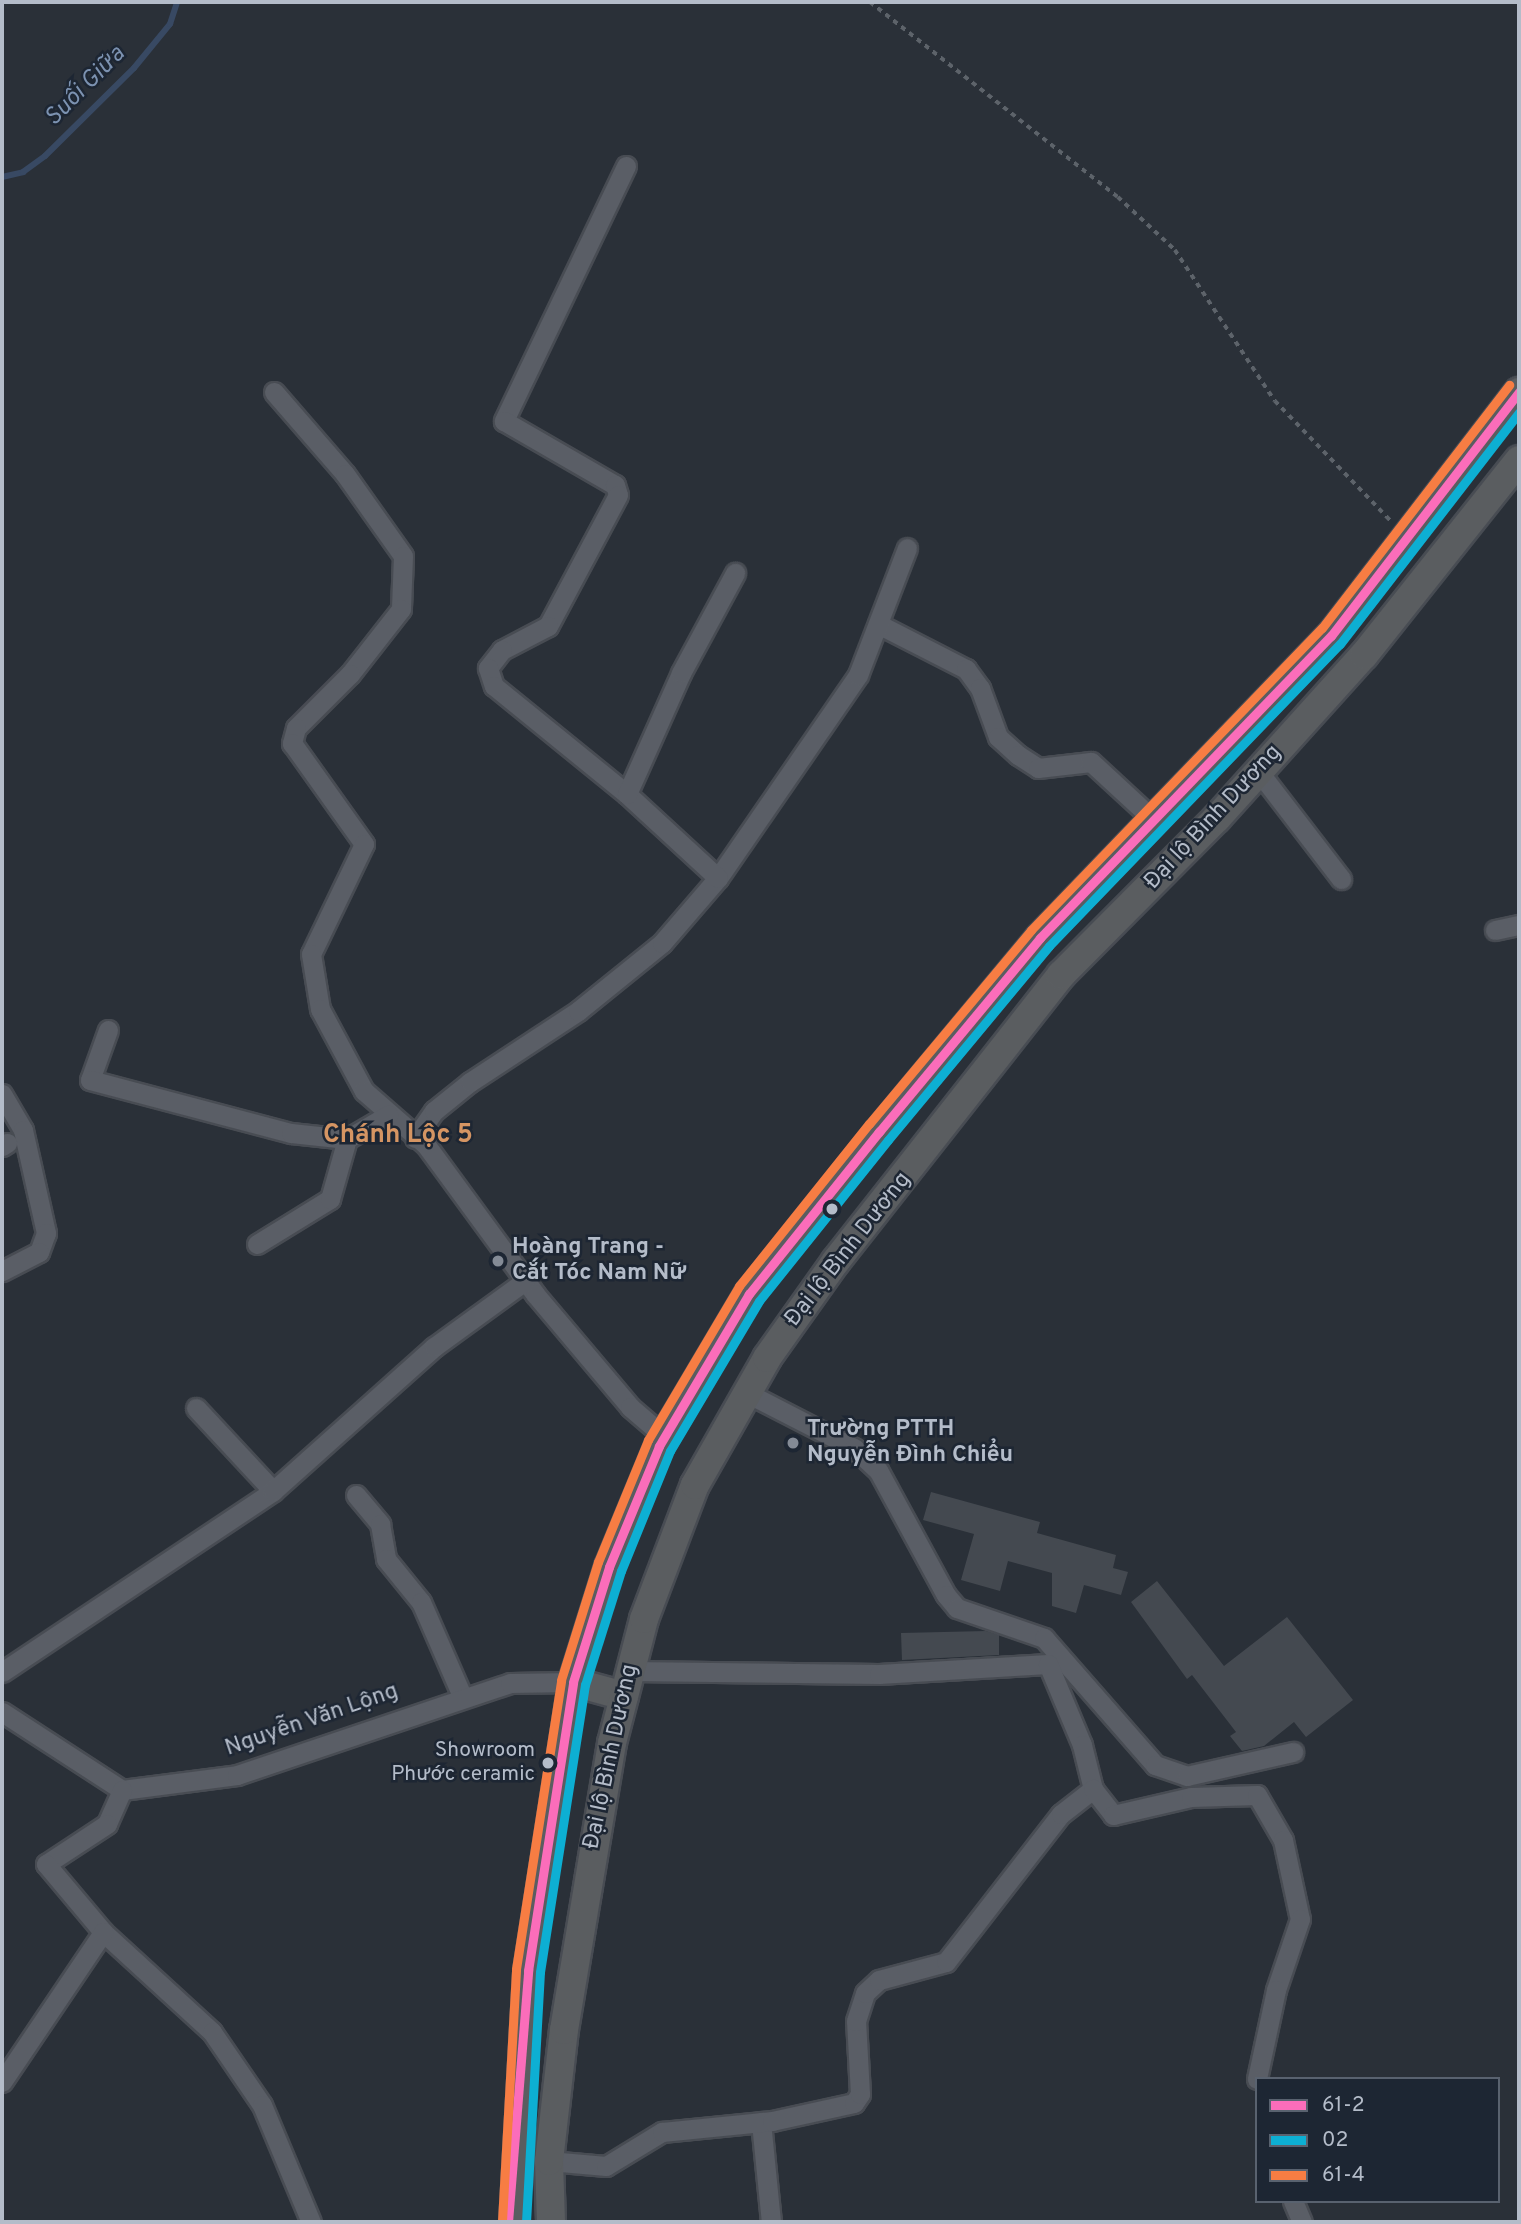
<!DOCTYPE html>
<meta charset="utf-8">
<style>
body{margin:0}
#map{position:relative;width:1521px;height:2224px;overflow:hidden;background:#2a3038;font-family:Overpass,sans-serif}
div>[style]{position:absolute}
[style*='--x']{left:calc(var(--x)*1px);top:calc(var(--y)*1px);width:calc(var(--w)*1px);rotate:calc(var(--a)*1deg)}
.stream>*{height:6px;margin:-3px;padding:0 3px;transform-origin:3px;border-radius:3px;background:#384963}
.building>*{inset:0;background:#444950}
.path>*{height:3.5px;margin-top:-1.75px;transform-origin:0;background:repeating-linear-gradient(90deg,#5d636a 0 5px,transparent 0 10px)}
.roads{filter:drop-shadow(2px 0 #484c53) drop-shadow(-2px 0 #484c53) drop-shadow(0 2px #484c53) drop-shadow(0 -2px #484c53)}
.minor>*{height:19px;margin:-9.5px;padding:0 9.5px;transform-origin:9.5px;border-radius:9.5px;background:#5a5e66}
.highway>*{height:28px;margin:-14px;padding:0 14px;transform-origin:14px;border-radius:14px;background:#5a5d60}
.bus-1>*{height:9px;margin:-4.5px;padding:0 4.5px;transform-origin:4.5px;border-radius:4.5px;background:#fb6dba}
.bus-2>*{height:9px;margin:-4.5px;padding:0 4.5px;transform-origin:4.5px;border-radius:4.5px;background:#0dafd3}
.bus-3>*{height:9px;margin:-4.5px;padding:0 4.5px;transform-origin:4.5px;border-radius:4.5px;background:#f77d43}
.dots>*{width:19px;height:19px;translate:-50% -50%;box-sizing:border-box;border:4px solid #1d2633;border-radius:50%}
span{translate:-50% -50%;white-space:nowrap;text-align:center;line-height:1.15;-webkit-text-stroke:5px #1d2633;paint-order:stroke}
.bus-label{font-size:21px;color:#b4bcc9}
.right{translate:-100% -50%;text-align:right}
.street-label{font-size:23px;color:#b4bcc9}
.poi-label{font-size:23px;color:#b4bcc9;font-weight:700}
.left{translate:0 -50%;text-align:left}
.water-label{font-size:24px;color:#7c92b1;font-style:italic}
.quarter-label{font-size:26px;color:#d59563;font-weight:700}
.frame{position:absolute;inset:0;border:4px solid #b4bcc9;pointer-events:none}
.legend{position:absolute;left:1255px;top:2077px;width:245px;height:126px;box-sizing:border-box;background:#1d2633;border:2px solid #59626f;margin:0;padding:9px 12px;list-style:none;font-size:21px;color:#b4bcc9}
.legend li{display:flex;align-items:center;gap:14px;height:35px}
.legend b{width:35px;border:2px solid #59626f}
</style>
<div id="map">
<div class="stream">
<i style="--x:2;--y:177;--w:22;--a:-13"></i>
<i style="--x:23;--y:172;--w:27;--a:-36"></i>
<i style="--x:45;--y:156;--w:125;--a:-44.7"></i>
<i style="--x:134;--y:68;--w:57;--a:-50.7"></i>
<i style="--x:170;--y:24;--w:23;--a:-72"></i>
</div>
<div class="building">
<i style="clip-path:polygon(931px 1492px,1040px 1522px,1037px 1533px,1116px 1555px,1113px 1568px,1128px 1572px,1121px 1595px,1084px 1585px,1076px 1613px,1052px 1606px,1052px 1573px,1008px 1561px,1000px 1591px,961px 1580px,974px 1534px,923px 1520px)"></i>
<i style="clip-path:polygon(1157px 1581px,1224px 1666px,1287px 1617px,1353px 1700px,1306px 1737px,1294px 1722px,1264px 1746px,1242px 1751px,1230px 1736px,1236px 1732px,1192px 1675px,1187px 1679px,1131px 1602px)"></i>
<i style="clip-path:polygon(986px 1631px,999px 1635px,999px 1655px,902px 1660px,901px 1633px)"></i>
</div>
<div class="path">
<i style="--x:870;--y:2;--w:315;--a:38.2"></i>
<i style="--x:1118;--y:197;--w:78;--a:42.9"></i>
<i style="--x:1175;--y:250;--w:181;--a:56.5"></i>
<i style="--x:1275;--y:401;--w:167;--a:46"></i>
</div>
<div class="roads">
<div class="minor">
<i style="--x:626;--y:166;--w:283;--a:115.6"></i>
<i style="--x:504;--y:421;--w:128;--a:30"></i>
<i style="--x:615;--y:485;--w:10;--a:73"></i>
<i style="--x:618;--y:495;--w:149;--a:118.1"></i>
<i style="--x:548;--y:626;--w:52;--a:152.4"></i>
<i style="--x:502;--y:650;--w:23;--a:128"></i>
<i style="--x:488;--y:668;--w:19;--a:72"></i>
<i style="--x:494;--y:686;--w:171;--a:39.1"></i>
<i style="--x:274;--y:392;--w:108;--a:49.1"></i>
<i style="--x:345;--y:474;--w:100;--a:54.7"></i>
<i style="--x:403;--y:556;--w:53;--a:92.2"></i>
<i style="--x:401;--y:609;--w:83;--a:128.1"></i>
<i style="--x:350;--y:674;--w:76;--a:135"></i>
<i style="--x:296;--y:728;--w:16;--a:105"></i>
<i style="--x:292;--y:743;--w:124;--a:54.5"></i>
<i style="--x:364;--y:844;--w:122;--a:115.7"></i>
<i style="--x:311;--y:954;--w:56;--a:80.7"></i>
<i style="--x:320;--y:1009;--w:93;--a:61.8"></i>
<i style="--x:364;--y:1091;--w:82;--a:41.1"></i>
<i style="--x:426;--y:1145;--w:185;--a:53.8"></i>
<i style="--x:535;--y:1294;--w:148;--a:49.9"></i>
<i style="--x:630;--y:1407;--w:46;--a:40.6"></i>
<i style="--x:878;--y:624;--w:99;--a:27.1"></i>
<i style="--x:966;--y:669;--w:24;--a:54"></i>
<i style="--x:980;--y:688;--w:52;--a:69.8"></i>
<i style="--x:998;--y:737;--w:27;--a:42"></i>
<i style="--x:1018;--y:755;--w:24;--a:33"></i>
<i style="--x:1038;--y:768;--w:53;--a:-6.5"></i>
<i style="--x:1091;--y:762;--w:88;--a:42.7"></i>
<i style="--x:1259;--y:772;--w:135;--a:52.5"></i>
<i style="--x:718;--y:878;--w:247;--a:-55.4"></i>
<i style="--x:858;--y:675;--w:136;--a:-68.9"></i>
<i style="--x:1495;--y:930;--w:25;--a:-12"></i>
<i style="--x:108;--y:1030;--w:53;--a:109.8"></i>
<i style="--x:90;--y:1080;--w:208;--a:14.8"></i>
<i style="--x:291;--y:1133;--w:56;--a:6.1"></i>
<i style="--x:347;--y:1139;--w:48;--a:-30.3"></i>
<i style="--x:2;--y:1094;--w:42;--a:59.7"></i>
<i style="--x:23;--y:1130;--w:106;--a:77.4"></i>
<i style="--x:46;--y:1233;--w:20;--a:110"></i>
<i style="--x:39;--y:1252;--w:42;--a:152.8"></i>
<i style="--x:415;--y:1138;--w:33;--a:-55"></i>
<i style="--x:434;--y:1111;--w:46;--a:-38.9"></i>
<i style="--x:470;--y:1082;--w:129;--a:-33.3"></i>
<i style="--x:578;--y:1011;--w:108;--a:-39"></i>
<i style="--x:662;--y:943;--w:86;--a:-49.3"></i>
<i style="--x:718;--y:878;--w:124;--a:-137.3"></i>
<i style="--x:627;--y:794;--w:133;--a:-65.9"></i>
<i style="--x:681;--y:673;--w:114;--a:-61.6"></i>
<i style="--x:2;--y:1146;--w:6;--a:-31"></i>
<i style="--x:257;--y:1244;--w:86;--a:-31.7"></i>
<i style="--x:330;--y:1199;--w:62;--a:-74.2"></i>
<i style="--x:747;--y:1393;--w:120;--a:27.2"></i>
<i style="--x:854;--y:1448;--w:33;--a:43"></i>
<i style="--x:878;--y:1470;--w:142;--a:61.5"></i>
<i style="--x:946;--y:1595;--w:17;--a:50"></i>
<i style="--x:957;--y:1608;--w:92;--a:19"></i>
<i style="--x:1044;--y:1638;--w:169;--a:48.8"></i>
<i style="--x:1155;--y:1765;--w:34;--a:19"></i>
<i style="--x:1187;--y:1776;--w:109;--a:-12.8"></i>
<i style="--x:196;--y:1408;--w:113;--a:47.1"></i>
<i style="--x:356;--y:1495;--w:38;--a:50"></i>
<i style="--x:380;--y:1524;--w:36;--a:80"></i>
<i style="--x:386;--y:1559;--w:55;--a:50.9"></i>
<i style="--x:421;--y:1602;--w:103;--a:66.4"></i>
<i style="--x:630;--y:1671;--w:249;--a:0.7"></i>
<i style="--x:879;--y:1674;--w:169;--a:-3.4"></i>
<i style="--x:1048;--y:1664;--w:88;--a:67.2"></i>
<i style="--x:1082;--y:1745;--w:45;--a:76"></i>
<i style="--x:2;--y:1672;--w:326;--a:-33.7"></i>
<i style="--x:273;--y:1491;--w:216;--a:-41.8"></i>
<i style="--x:434;--y:1347;--w:112;--a:-36"></i>
<i style="--x:2;--y:1712;--w:143;--a:33"></i>
<i style="--x:122;--y:1790;--w:116;--a:-7.4"></i>
<i style="--x:237;--y:1775;--w:288;--a:-18.6"></i>
<i style="--x:510;--y:1683;--w:63;--a:-0.9"></i>
<i style="--x:122;--y:1790;--w:37;--a:114"></i>
<i style="--x:107;--y:1824;--w:73;--a:146.7"></i>
<i style="--x:46;--y:1864;--w:89;--a:50"></i>
<i style="--x:103;--y:1932;--w:148;--a:42.5"></i>
<i style="--x:212;--y:2032;--w:88;--a:55.6"></i>
<i style="--x:262;--y:2105;--w:127;--a:67.3"></i>
<i style="--x:2;--y:2082;--w:181;--a:-56"></i>
<i style="--x:761;--y:2122;--w:100;--a:84.3"></i>
<i style="--x:549;--y:2161;--w:57;--a:5"></i>
<i style="--x:606;--y:2166;--w:66;--a:-31.3"></i>
<i style="--x:662;--y:2132;--w:111;--a:-5.7"></i>
<i style="--x:772;--y:2121;--w:84;--a:-12.4"></i>
<i style="--x:854;--y:2103;--w:11;--a:-56"></i>
<i style="--x:860;--y:2094;--w:73;--a:-93.1"></i>
<i style="--x:856;--y:2021;--w:29;--a:-72"></i>
<i style="--x:865;--y:1993;--w:19;--a:-43"></i>
<i style="--x:879;--y:1980;--w:69;--a:-15"></i>
<i style="--x:946;--y:1962;--w:187;--a:-52.2"></i>
<i style="--x:1061;--y:1814;--w:41;--a:-38"></i>
<i style="--x:1093;--y:1789;--w:33;--a:52"></i>
<i style="--x:1113;--y:1815;--w:80;--a:-13"></i>
<i style="--x:1191;--y:1797;--w:66;--a:-1.7"></i>
<i style="--x:1257;--y:1795;--w:52;--a:60"></i>
<i style="--x:1283;--y:1840;--w:81;--a:77.9"></i>
<i style="--x:1300;--y:1919;--w:75;--a:108.7"></i>
<i style="--x:1276;--y:1990;--w:91;--a:102.1"></i>
<i style="--x:1293;--y:2201;--w:23;--a:67"></i>
</div>
<div class="highway">
<i style="--x:573;--y:1682;--w:53;--a:15.4"></i>
<i style="--x:514;--y:2222;--w:251;--a:-86.8"></i>
<i style="--x:528;--y:1971;--w:292;--a:-81.1"></i>
<i style="--x:573;--y:1682;--w:121;--a:-72.6"></i>
<i style="--x:609;--y:1567;--w:131;--a:-67.5"></i>
<i style="--x:659;--y:1446;--w:177;--a:-59.4"></i>
<i style="--x:749;--y:1294;--w:208;--a:-51.3"></i>
<i style="--x:879;--y:1132;--w:252;--a:-50.3"></i>
<i style="--x:1040;--y:938;--w:419;--a:-46.1"></i>
<i style="--x:1331;--y:636;--w:308;--a:-52.4"></i>
<i style="--x:551;--y:2222;--w:61;--a:-91.9"></i>
<i style="--x:549;--y:2161;--w:132;--a:-83.5"></i>
<i style="--x:564;--y:2030;--w:291;--a:-80.5"></i>
<i style="--x:612;--y:1743;--w:128;--a:-75.5"></i>
<i style="--x:644;--y:1619;--w:143;--a:-69.2"></i>
<i style="--x:695;--y:1485;--w:146;--a:-60.4"></i>
<i style="--x:767;--y:1358;--w:119;--a:-54.6"></i>
<i style="--x:836;--y:1261;--w:364;--a:-51.8"></i>
<i style="--x:1061;--y:975;--w:221;--a:-45.2"></i>
<i style="--x:1217;--y:818;--w:219;--a:-48"></i>
<i style="--x:1364;--y:655;--w:249;--a:-51.5"></i>
</div>
</div>
<div class="bus-1">
<i style="--x:508;--y:2222;--w:252;--a:-85.4"></i>
<i style="--x:528;--y:1971;--w:292;--a:-81.1"></i>
<i style="--x:573;--y:1682;--w:121;--a:-72.6"></i>
<i style="--x:609;--y:1567;--w:131;--a:-67.5"></i>
<i style="--x:659;--y:1446;--w:177;--a:-59.4"></i>
<i style="--x:749;--y:1294;--w:208;--a:-51.3"></i>
<i style="--x:879;--y:1132;--w:252;--a:-50.3"></i>
<i style="--x:1040;--y:938;--w:419;--a:-46.1"></i>
<i style="--x:1331;--y:636;--w:308;--a:-52.4"></i>
</div>
<div class="bus-2">
<i style="--x:526;--y:2222;--w:250;--a:-86.8"></i>
<i style="--x:540;--y:1972;--w:291;--a:-81.1"></i>
<i style="--x:585;--y:1685;--w:120;--a:-72.5"></i>
<i style="--x:621;--y:1571;--w:130;--a:-67.8"></i>
<i style="--x:670;--y:1451;--w:174;--a:-59.3"></i>
<i style="--x:759;--y:1301;--w:206;--a:-51.3"></i>
<i style="--x:888;--y:1140;--w:252;--a:-50.3"></i>
<i style="--x:1049;--y:946;--w:419;--a:-46.1"></i>
<i style="--x:1340;--y:644;--w:293;--a:-52.3"></i>
</div>
<div class="bus-3">
<i style="--x:502;--y:2221;--w:252;--a:-86.8"></i>
<i style="--x:516;--y:1969;--w:292;--a:-81.1"></i>
<i style="--x:561;--y:1680;--w:124;--a:-72.6"></i>
<i style="--x:598;--y:1562;--w:132;--a:-67.7"></i>
<i style="--x:648;--y:1440;--w:179;--a:-59.4"></i>
<i style="--x:739;--y:1286;--w:208;--a:-51.3"></i>
<i style="--x:869;--y:1124;--w:253;--a:-50.1"></i>
<i style="--x:1031;--y:930;--w:419;--a:-46.1"></i>
<i style="--x:1322;--y:628;--w:307;--a:-52.4"></i>
</div>
<div class="dots">
<i style="left:832px;top:1209px;background:#b4bcc9"></i>
<i style="left:498px;top:1261px;background:#848b96"></i>
<i style="left:793px;top:1443px;background:#848b96"></i>
<i style="left:548px;top:1763px;background:#b4bcc9"></i>
</div>
<div class="bus-label">
<span class="right" style="left:535px;top:1763px">Showroom<br>Phước ceramic</span>
</div>
<div class="street-label">
<span style="left:1214px;top:818px;rotate:-47deg">Đại lộ Bình Dương</span>
<span style="left:849px;top:1250px;rotate:-52deg">Đại lộ Bình Dương</span>
<span style="left:312px;top:1721px;rotate:-19deg">Nguyễn Văn Lộng</span>
<span style="left:612px;top:1757px;rotate:-78deg">Đại lộ Bình Dương</span>
</div>
<div class="poi-label">
<span class="left" style="left:512px;top:1261px">Hoàng Trang -<br>Cắt Tóc Nam Nữ</span>
<span class="left" style="left:807px;top:1443px">Trường PTTH<br>Nguyễn Đình Chiểu</span>
</div>
<div class="water-label">
<span style="left:86px;top:87px;rotate:-45deg">Suối Giữa</span>
</div>
<div class="quarter-label">
<span style="left:398px;top:1136px">Chánh Lộc 5</span>
</div>
<div class="frame"></div>
<ul class="legend">
<li><b style="height:9px;background:#fb6dba"></b>61-2</li>
<li><b style="height:9px;background:#0dafd3"></b>02</li>
<li><b style="height:9px;background:#f77d43"></b>61-4</li>
</ul>
</div>
